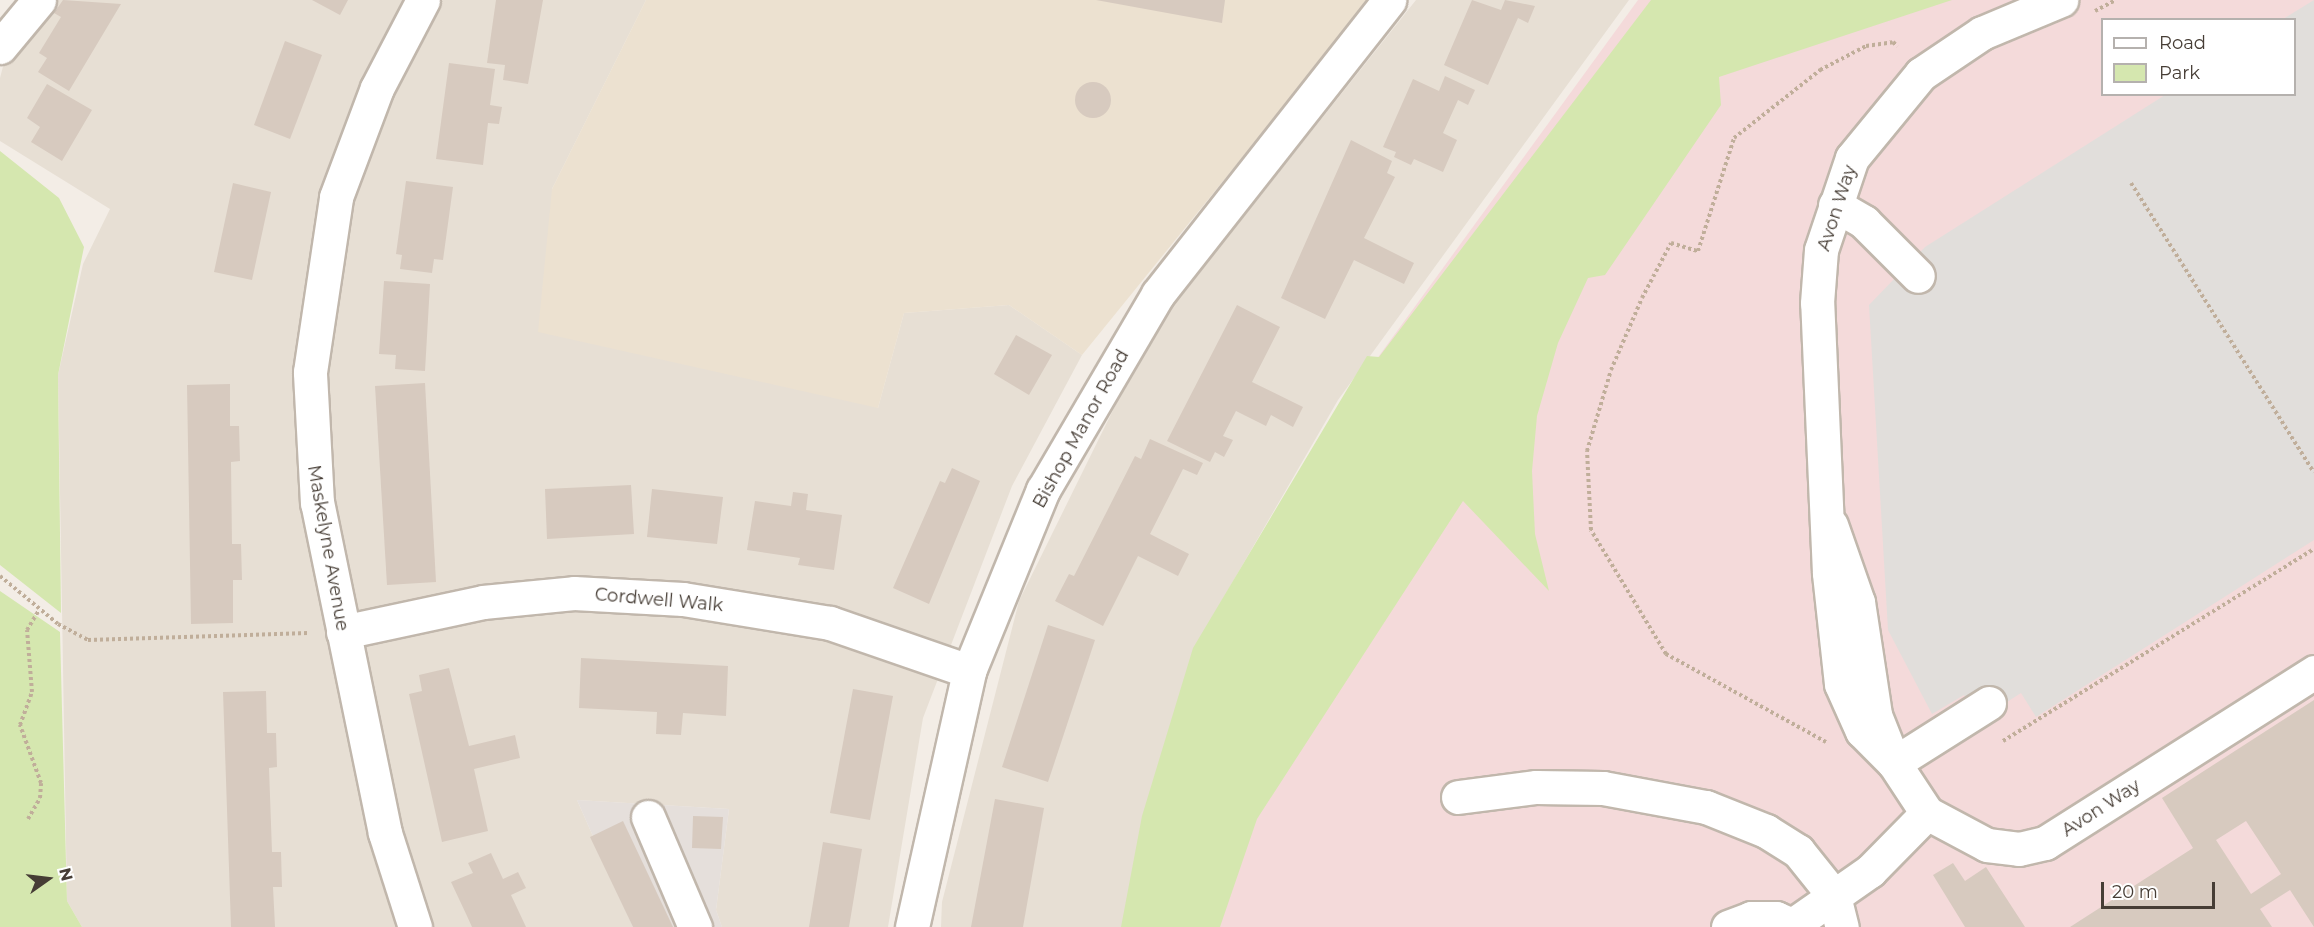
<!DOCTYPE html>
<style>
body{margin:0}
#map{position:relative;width:2314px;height:927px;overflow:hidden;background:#f3ede6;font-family:Montserrat,sans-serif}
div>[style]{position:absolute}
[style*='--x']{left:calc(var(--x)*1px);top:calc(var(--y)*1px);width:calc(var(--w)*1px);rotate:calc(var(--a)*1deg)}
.residential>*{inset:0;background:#e7dfd4}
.industrial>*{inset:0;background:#e5dfdb}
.education>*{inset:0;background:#ece1d0}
.medical>*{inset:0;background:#f4dada}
.green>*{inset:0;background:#d5e7af}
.parking>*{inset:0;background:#e1dedb}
.building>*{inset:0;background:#d7cabf}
.round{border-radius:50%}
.path>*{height:4px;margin-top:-2px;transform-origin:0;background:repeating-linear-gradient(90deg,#c0ae9a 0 3px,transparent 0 6px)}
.roads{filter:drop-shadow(2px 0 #c1b7ac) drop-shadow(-2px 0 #c1b7ac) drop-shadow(0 2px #c1b7ac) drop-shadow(0 -2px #c1b7ac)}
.minor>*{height:33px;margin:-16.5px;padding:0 16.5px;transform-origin:16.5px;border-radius:16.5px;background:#fff}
span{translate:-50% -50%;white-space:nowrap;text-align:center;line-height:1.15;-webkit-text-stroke:4.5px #fff;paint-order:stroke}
.street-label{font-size:18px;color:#463d35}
.legend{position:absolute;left:2101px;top:18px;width:195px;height:78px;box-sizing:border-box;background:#fff;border:2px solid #b5b1ae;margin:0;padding:8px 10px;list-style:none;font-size:18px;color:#463d35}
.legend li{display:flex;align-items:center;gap:12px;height:30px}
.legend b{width:30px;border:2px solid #b5b1ae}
.north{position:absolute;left:18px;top:849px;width:60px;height:60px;-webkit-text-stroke:4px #fff;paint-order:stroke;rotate:76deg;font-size:16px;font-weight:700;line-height:24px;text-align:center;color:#463d35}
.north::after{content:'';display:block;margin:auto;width:21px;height:27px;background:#463d35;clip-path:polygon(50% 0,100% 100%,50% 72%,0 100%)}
.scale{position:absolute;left:2101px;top:882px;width:114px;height:27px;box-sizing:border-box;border:3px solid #463d35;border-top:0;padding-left:8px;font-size:18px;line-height:21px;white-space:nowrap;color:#463d35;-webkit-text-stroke:4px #fff;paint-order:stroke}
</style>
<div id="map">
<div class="residential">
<i style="clip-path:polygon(53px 0,646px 0,552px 189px,878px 408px,904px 313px,1009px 305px,1082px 355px,1012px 486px,923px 718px,888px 927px,722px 927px,716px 910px,729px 809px,577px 800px,633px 927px,82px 927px,67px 901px,58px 375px,83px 264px,110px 209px,0 141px,0 78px,6px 55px)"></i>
<i style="clip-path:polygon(1416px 0,1629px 0,1338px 400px,1202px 635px,1150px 927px,941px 927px,942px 902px,1019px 601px,1151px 333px)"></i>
</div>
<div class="industrial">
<i style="clip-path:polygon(577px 800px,729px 809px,716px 910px,722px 927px,633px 927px)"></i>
</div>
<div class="education">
<i style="clip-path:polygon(646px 0,1370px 0,1082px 355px,1009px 305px,904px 313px,878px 408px,538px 332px,552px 189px)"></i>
</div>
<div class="medical">
<i style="clip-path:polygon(evenodd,1638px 0,2314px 0,2314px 927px,1157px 927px,1344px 404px,1638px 0,2102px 20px,2294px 20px,2294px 94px,2102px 94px,2102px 20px)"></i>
</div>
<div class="green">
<i style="clip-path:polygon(1651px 0,1952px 0,1719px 77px,1721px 105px,1605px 275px,1588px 278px,1558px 343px,1537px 416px,1532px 471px,1535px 534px,1549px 591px,1463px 501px,1257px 819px,1220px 927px,1121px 927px,1142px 816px,1193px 648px,1367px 356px,1379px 357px)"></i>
<i style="clip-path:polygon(0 151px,59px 198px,84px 247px,58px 375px,61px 613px,0 565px)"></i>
<i style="clip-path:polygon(0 591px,60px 632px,67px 901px,82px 927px,0 927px)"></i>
</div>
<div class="parking">
<i style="clip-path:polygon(2314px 0,2314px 540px,2036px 717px,2021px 693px,1979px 720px,1964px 695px,1932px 714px,1888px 630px,1869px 305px,1925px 247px,2165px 95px,2294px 94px,2294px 20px,2283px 19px)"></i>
</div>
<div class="building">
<i style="clip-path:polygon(63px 0,121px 4px,69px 91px,38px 72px,47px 58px,39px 53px,61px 17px,54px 13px)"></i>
<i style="clip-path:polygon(312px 0,348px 0,340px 15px)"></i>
<i style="clip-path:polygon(496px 0,543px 0,528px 84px,503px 80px,505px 65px,487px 63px)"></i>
<i style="clip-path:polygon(1096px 0,1225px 0,1222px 23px)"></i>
<i style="clip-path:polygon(1472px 0,1501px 10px,1505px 0,1535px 6px,1528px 23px,1518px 18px,1488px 85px,1444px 65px)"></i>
<i style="clip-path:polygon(285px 41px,322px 55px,290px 139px,254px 125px)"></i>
<i style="clip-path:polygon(449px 63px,495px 69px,490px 105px,502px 107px,499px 124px,488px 123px,483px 165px,436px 159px)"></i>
<i style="clip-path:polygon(1445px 76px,1475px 90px,1468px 105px,1458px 100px,1443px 133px,1457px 140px,1443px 172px,1414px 159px,1411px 165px,1394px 157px,1396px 152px,1383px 147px,1413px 79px,1439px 91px)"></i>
<i class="round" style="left:1075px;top:82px;width:36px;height:36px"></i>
<i style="clip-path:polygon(47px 84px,92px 110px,62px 161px,31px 142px,40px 127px,27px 118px)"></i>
<i style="clip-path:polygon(1351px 140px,1392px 161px,1387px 173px,1395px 177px,1364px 238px,1414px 263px,1404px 284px,1354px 260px,1325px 319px,1281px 298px)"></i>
<i style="clip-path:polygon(406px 181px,453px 187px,443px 260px,434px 259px,432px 273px,400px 269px,402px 255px,396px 254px)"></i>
<i style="clip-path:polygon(233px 183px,271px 192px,252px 280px,214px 272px)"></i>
<i style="clip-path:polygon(384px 281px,430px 284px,425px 371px,395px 369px,396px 355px,379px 354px)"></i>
<i style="clip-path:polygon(1237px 305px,1280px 327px,1252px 382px,1303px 407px,1293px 427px,1271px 415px,1266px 426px,1236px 411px,1223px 436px,1233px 440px,1224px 457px,1215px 452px,1210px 462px,1167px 441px)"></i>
<i style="clip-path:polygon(1016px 335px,1052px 355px,1029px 395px,994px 374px)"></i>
<i style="clip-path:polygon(425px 383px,436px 582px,387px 585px,375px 386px)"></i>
<i style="clip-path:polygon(230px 384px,230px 426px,239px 426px,240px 461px,231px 462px,232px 544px,241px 544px,242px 580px,233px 580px,233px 623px,191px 624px,187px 385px)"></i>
<i style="clip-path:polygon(1150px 439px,1203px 463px,1197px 475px,1183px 469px,1150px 534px,1189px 554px,1178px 576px,1138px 556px,1103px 626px,1055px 601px,1069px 574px,1074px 576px,1135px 456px,1141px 459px)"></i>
<i style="clip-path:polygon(952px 468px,980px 481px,929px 604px,893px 588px,940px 481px,945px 483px)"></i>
<i style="clip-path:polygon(631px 485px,634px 534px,547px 539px,545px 489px)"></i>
<i style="clip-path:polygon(652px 489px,723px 497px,717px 544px,647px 537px)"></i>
<i style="clip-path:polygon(793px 492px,808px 494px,806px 510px,842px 515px,834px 570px,798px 565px,800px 558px,747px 550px,755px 501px,791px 506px)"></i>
<i style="clip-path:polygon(1048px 625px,1095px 640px,1048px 782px,1002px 767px)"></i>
<i style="clip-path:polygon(581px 658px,728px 666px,726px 716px,683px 713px,681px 735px,656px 734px,657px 712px,579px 708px)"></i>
<i style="clip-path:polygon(449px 668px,469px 746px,515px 735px,520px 758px,474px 769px,488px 831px,442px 842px,409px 694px,422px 691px,419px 675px)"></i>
<i style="clip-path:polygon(853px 689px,893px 696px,870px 820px,830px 813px)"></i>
<i style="clip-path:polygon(266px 691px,267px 733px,276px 733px,277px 767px,269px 768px,272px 852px,281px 852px,282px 887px,273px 887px,275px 927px,231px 927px,223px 692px)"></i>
<i style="clip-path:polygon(evenodd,2314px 700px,2314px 927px,2290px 890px,2260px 909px,2272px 927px,2070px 927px,2193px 848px,2162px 798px,2314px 700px,2246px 821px,2281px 874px,2251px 894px,2216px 840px,2246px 821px)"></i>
<i style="clip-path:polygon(995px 799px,1044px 808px,1023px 927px,971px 927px)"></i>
<i style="clip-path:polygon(693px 816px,723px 817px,721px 849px,692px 848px)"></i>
<i style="clip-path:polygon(623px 821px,673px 927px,633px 927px,590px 837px)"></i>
<i style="clip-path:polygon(823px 842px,862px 849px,849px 927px,809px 927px)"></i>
<i style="clip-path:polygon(491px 853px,503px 879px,518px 872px,526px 888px,511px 895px,526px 927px,472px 927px,467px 916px,451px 882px,473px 873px,468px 863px)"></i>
<i style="clip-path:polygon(1953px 863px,1965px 881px,1986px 867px,2025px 927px,1965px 927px,1933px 875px)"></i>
</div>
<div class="path">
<i style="--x:2095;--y:11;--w:24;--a:-28"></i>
<i style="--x:2131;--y:183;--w:342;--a:57.7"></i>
<i style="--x:0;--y:576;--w:75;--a:39.6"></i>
<i style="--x:58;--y:624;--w:34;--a:28"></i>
<i style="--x:88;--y:640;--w:220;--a:-1.8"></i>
<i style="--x:2003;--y:741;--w:365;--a:-31.7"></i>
<i style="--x:1826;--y:742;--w:183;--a:-151.2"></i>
<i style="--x:1666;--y:654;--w:145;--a:-121.2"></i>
<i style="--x:1591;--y:530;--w:79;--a:-92.9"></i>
<i style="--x:1587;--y:451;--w:84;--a:-73.5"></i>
<i style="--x:1611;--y:370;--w:78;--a:-66.7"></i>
<i style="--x:1642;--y:298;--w:62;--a:-62.2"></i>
<i style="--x:1671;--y:243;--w:28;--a:17"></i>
<i style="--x:1698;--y:251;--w:119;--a:-72.3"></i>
<i style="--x:1734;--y:138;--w:110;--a:-38.3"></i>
<i style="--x:1820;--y:70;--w:52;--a:-27.6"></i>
<i style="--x:1866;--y:46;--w:27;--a:-8"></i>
<i style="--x:1893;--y:42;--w:6;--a:45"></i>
<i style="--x:28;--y:819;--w:24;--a:-60"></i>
<i style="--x:40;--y:798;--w:15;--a:-86"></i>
<i style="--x:41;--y:783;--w:62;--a:-109.9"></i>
<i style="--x:20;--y:725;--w:35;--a:-70"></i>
<i style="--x:32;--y:692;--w:62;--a:-94.6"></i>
<i style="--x:27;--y:630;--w:23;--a:-59"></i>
</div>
<div class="roads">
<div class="minor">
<i style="--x:0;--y:47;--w:61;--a:-50.3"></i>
<i style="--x:1835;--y:205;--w:34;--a:30"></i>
<i style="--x:1864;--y:222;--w:76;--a:45"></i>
<i style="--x:1831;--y:525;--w:82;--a:70.7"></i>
<i style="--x:1858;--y:602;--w:114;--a:81.4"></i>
<i style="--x:1875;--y:715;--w:52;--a:68.4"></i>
<i style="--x:1894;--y:763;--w:45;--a:-135"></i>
<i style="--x:1862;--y:731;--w:51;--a:-114.1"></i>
<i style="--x:1841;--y:684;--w:112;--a:-96.2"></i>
<i style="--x:1829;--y:573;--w:270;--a:-92.5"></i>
<i style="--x:1817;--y:303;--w:53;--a:-85.7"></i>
<i style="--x:1821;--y:250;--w:97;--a:-71.4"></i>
<i style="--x:1852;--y:158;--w:109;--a:-50.6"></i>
<i style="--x:1921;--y:74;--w:73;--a:-33.9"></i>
<i style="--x:1982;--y:33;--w:86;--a:-22.7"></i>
<i style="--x:343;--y:632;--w:143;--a:-12.1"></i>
<i style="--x:483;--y:602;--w:91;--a:-5.6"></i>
<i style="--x:574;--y:593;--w:109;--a:3.2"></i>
<i style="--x:683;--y:599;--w:149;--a:9.3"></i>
<i style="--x:830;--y:623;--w:147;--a:19.1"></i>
<i style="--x:1989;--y:703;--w:112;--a:147.7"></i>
<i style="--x:1894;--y:763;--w:60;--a:56.6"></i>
<i style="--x:1927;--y:813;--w:68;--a:28.1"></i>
<i style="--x:1987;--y:845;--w:32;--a:7"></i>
<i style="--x:2019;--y:849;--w:27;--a:-13"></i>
<i style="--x:2045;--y:843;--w:319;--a:-32.4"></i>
<i style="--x:1458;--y:797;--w:79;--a:-7.3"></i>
<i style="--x:1536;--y:787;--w:67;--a:0.9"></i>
<i style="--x:1603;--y:788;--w:105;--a:10.5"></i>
<i style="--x:1706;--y:807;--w:65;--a:21.8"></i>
<i style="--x:1766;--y:831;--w:38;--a:32"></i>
<i style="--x:1798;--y:851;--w:58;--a:51.3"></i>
<i style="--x:1834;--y:896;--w:32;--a:76"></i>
<i style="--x:648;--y:817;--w:120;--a:66.9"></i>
<i style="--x:1794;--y:924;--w:93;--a:-34.9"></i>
<i style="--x:1870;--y:871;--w:81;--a:-45.5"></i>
<i style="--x:415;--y:927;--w:99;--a:-107.7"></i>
<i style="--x:385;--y:833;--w:337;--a:-101.6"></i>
<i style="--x:317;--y:503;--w:131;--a:-93.1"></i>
<i style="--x:310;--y:372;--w:177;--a:-81.5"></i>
<i style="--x:336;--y:197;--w:116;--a:-69.4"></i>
<i style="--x:377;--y:88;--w:99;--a:-62.4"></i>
<i style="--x:912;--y:927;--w:262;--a:-77.4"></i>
<i style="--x:969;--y:671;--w:196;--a:-67.8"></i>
<i style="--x:1043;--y:490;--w:227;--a:-59.6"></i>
<i style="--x:1158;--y:294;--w:374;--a:-51.8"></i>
<i style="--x:1728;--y:927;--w:25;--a:-21"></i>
<i style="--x:1751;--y:918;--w:25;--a:0"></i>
<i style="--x:1776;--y:918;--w:22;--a:24"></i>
</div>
</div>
<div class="street-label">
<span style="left:1837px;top:208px;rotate:-72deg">Avon Way</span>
<span style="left:1081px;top:429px;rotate:-61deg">Bishop Manor Road</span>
<span style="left:328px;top:548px;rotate:80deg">Maskelyne Avenue</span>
<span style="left:659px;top:600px;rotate:5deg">Cordwell Walk</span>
<span style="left:2101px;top:808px;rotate:-33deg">Avon Way</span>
</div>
<ul class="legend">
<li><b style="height:8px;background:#fff"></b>Road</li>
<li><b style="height:16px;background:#d5e7af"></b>Park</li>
</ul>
<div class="north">N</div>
<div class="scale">20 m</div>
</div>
